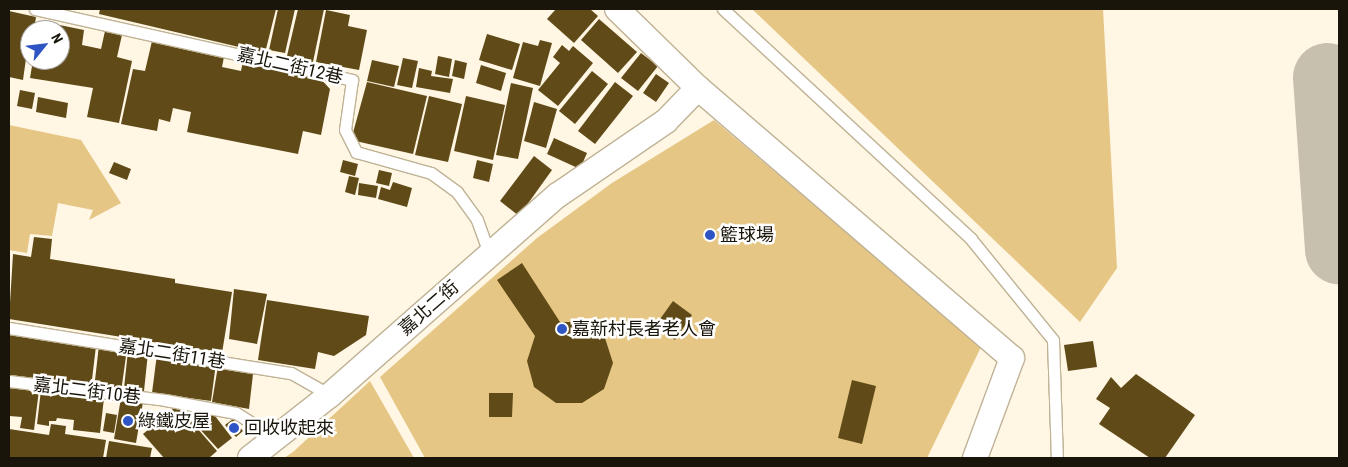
<!DOCTYPE html>
<meta charset="utf-8">
<style>
body{margin:0}
#map{position:relative;width:1348px;height:467px;overflow:hidden;background:#fff6e4;font-family:"Roboto Condensed","Noto Sans TC",sans-serif}
div>[style]{position:absolute}
[style*='--x']{left:calc(var(--x)*1px);top:calc(var(--y)*1px);width:calc(var(--w)*1px);rotate:calc(var(--a)*1deg)}
.green>*{inset:0;background:#e5c685}
.taxiway>*{height:69px;margin:-34.5px;padding:0 34.5px;transform-origin:34.5px;border-radius:34.5px;background:#c8c0af}
.building>*{inset:0;background:#604b18}
.roads{filter:drop-shadow(1px 0 #bfb295) drop-shadow(-1px 0 #bfb295) drop-shadow(0 1px #bfb295) drop-shadow(0 -1px #bfb295)}
.service>*{height:11px;margin:-5.5px;padding:0 5.5px;transform-origin:5.5px;border-radius:5.5px;background:#fff}
.minor>*{height:24px;margin:-12px;padding:0 12px;transform-origin:12px;border-radius:12px;background:#fff}
.dots>*{width:14px;height:14px;translate:-50% -50%;box-sizing:border-box;border:2px solid #fff;border-radius:50%}
span{translate:-50% -50%;white-space:nowrap;text-align:center;line-height:1.15;-webkit-text-stroke:5px #fff;paint-order:stroke}
.street-label{font-size:18px;color:#1a150a}
.poi-label{font-size:18px;color:#1a150a}
.left{translate:0 -50%;text-align:left}
.frame{position:absolute;inset:0;border:10px solid #1a150a;pointer-events:none}
.north{position:absolute;left:20px;top:20px;width:50px;height:50px;box-sizing:border-box;background:#fff;border:1px solid #a3a19d;border-radius:50%;rotate:61deg;font-size:14px;font-weight:700;line-height:20px;text-align:center;color:#1a150a}
.north::after{content:'';display:block;margin:auto;width:18px;height:22px;background:#2f54c4;clip-path:polygon(50% 0,100% 100%,50% 72%,0 100%)}
</style>
<div id="map">
<div class="green">
<i style="clip-path:polygon(752px 9px,1103px 9px,1117px 268px,1080px 322px)"></i>
<i style="clip-path:polygon(714px 120px,981px 347px,927px 458px,425px 458px,380px 377px,537px 238px,612px 183px)"></i>
<i style="clip-path:polygon(9px 125px,81px 140px,121px 203px,89px 220px,93px 210px,58px 203px,52px 236px,30px 234px,27px 253px,9px 250px)"></i>
<i style="clip-path:polygon(370px 381px,414px 458px,284px 458px,293px 452px)"></i>
</div>
<div class="taxiway">
<i style="--x:1327;--y:77;--w:173;--a:86"></i>
</div>
<div class="building">
<i style="clip-path:polygon(100px 9px,276px 9px,265px 53px,99px 14px)"></i>
<i style="clip-path:polygon(278px 9px,295px 9px,285px 53px,269px 50px)"></i>
<i style="clip-path:polygon(298px 9px,324px 9px,313px 62px,287px 56px)"></i>
<i style="clip-path:polygon(556px 9px,590px 9px,598px 16px,574px 43px,547px 19px)"></i>
<i style="clip-path:polygon(326px 10px,350px 15px,348px 26px,367px 30px,359px 70px,316px 62px)"></i>
<i style="clip-path:polygon(9px 11px,36px 17px,34px 30px,30px 30px,23px 80px,9px 77px)"></i>
<i style="clip-path:polygon(599px 19px,637px 52px,618px 73px,581px 40px)"></i>
<i style="clip-path:polygon(40px 21px,84px 30px,82px 45px,101px 49px,105px 31px,122px 35px,117px 57px,132px 61px,119px 123px,87px 117px,93px 88px,30px 78px,33px 60px,60px 60px,60px 30px,38px 30px)"></i>
<i style="clip-path:polygon(487px 34px,520px 44px,512px 70px,479px 60px)"></i>
<i style="clip-path:polygon(540px 40px,552px 43px,540px 86px,513px 78px,523px 42px,538px 46px)"></i>
<i style="clip-path:polygon(152px 41px,224px 57px,222px 67px,241px 71px,243px 61px,318px 76px,330px 89px,321px 135px,303px 131px,298px 154px,187px 132px,191px 112px,173px 108px,170px 122px,159px 119px,157px 131px,121px 124px,133px 69px,145px 71px)"></i>
<i style="clip-path:polygon(562px 45px,569px 51px,573px 46px,593px 63px,558px 106px,538px 90px,560px 63px,553px 57px)"></i>
<i style="clip-path:polygon(641px 53px,658px 66px,638px 91px,621px 78px)"></i>
<i style="clip-path:polygon(438px 56px,452px 59px,449px 77px,435px 74px)"></i>
<i style="clip-path:polygon(403px 58px,418px 61px,412px 88px,397px 85px)"></i>
<i style="clip-path:polygon(372px 60px,399px 66px,394px 87px,367px 81px)"></i>
<i style="clip-path:polygon(455px 60px,467px 63px,464px 79px,452px 76px)"></i>
<i style="clip-path:polygon(481px 65px,506px 73px,501px 91px,476px 83px)"></i>
<i style="clip-path:polygon(419px 68px,432px 71px,431px 76px,453px 79px,450px 93px,416px 87px)"></i>
<i style="clip-path:polygon(592px 71px,608px 84px,575px 124px,559px 111px)"></i>
<i style="clip-path:polygon(656px 74px,669px 83px,656px 102px,643px 93px)"></i>
<i style="clip-path:polygon(367px 82px,427px 96px,413px 154px,351px 140px)"></i>
<i style="clip-path:polygon(615px 82px,633px 96px,595px 144px,578px 131px)"></i>
<i style="clip-path:polygon(511px 83px,533px 88px,518px 159px,496px 155px)"></i>
<i style="clip-path:polygon(20px 90px,35px 93px,32px 109px,17px 106px)"></i>
<i style="clip-path:polygon(429px 96px,462px 104px,448px 162px,415px 155px)"></i>
<i style="clip-path:polygon(466px 96px,505px 105px,493px 160px,454px 151px)"></i>
<i style="clip-path:polygon(38px 97px,68px 103px,66px 118px,36px 112px)"></i>
<i style="clip-path:polygon(534px 102px,557px 109px,546px 148px,524px 141px)"></i>
<i style="clip-path:polygon(554px 138px,587px 153px,580px 169px,547px 154px)"></i>
<i style="clip-path:polygon(534px 156px,552px 170px,519px 216px,500px 201px)"></i>
<i style="clip-path:polygon(343px 160px,358px 164px,355px 176px,340px 172px)"></i>
<i style="clip-path:polygon(477px 160px,493px 164px,489px 182px,473px 178px)"></i>
<i style="clip-path:polygon(114px 162px,131px 169px,127px 180px,109px 173px)"></i>
<i style="clip-path:polygon(379px 170px,392px 173px,389px 186px,376px 183px)"></i>
<i style="clip-path:polygon(349px 176px,359px 178px,355px 195px,345px 192px)"></i>
<i style="clip-path:polygon(393px 182px,412px 188px,407px 207px,378px 199px,381px 187px,390px 190px)"></i>
<i style="clip-path:polygon(359px 183px,378px 186px,376px 198px,358px 195px)"></i>
<i style="clip-path:polygon(34px 237px,52px 239px,50px 259px,175px 279px,175px 283px,232px 292px,222px 353px,9px 319px,13px 254px,31px 257px)"></i>
<i style="clip-path:polygon(522px 263px,560px 322px,584px 322px,605px 338px,613px 363px,604px 389px,582px 403px,556px 403px,534px 387px,527px 361px,535px 336px,497px 280px)"></i>
<i style="clip-path:polygon(234px 289px,267px 294px,257px 344px,229px 339px)"></i>
<i style="clip-path:polygon(267px 300px,369px 316px,366px 335px,334px 356px,318px 352px,315px 369px,258px 360px)"></i>
<i style="clip-path:polygon(673px 301px,692px 315px,675px 340px,655px 326px)"></i>
<i style="clip-path:polygon(9px 333px,96px 346px,91px 388px,9px 377px)"></i>
<i style="clip-path:polygon(1093px 341px,1097px 367px,1068px 371px,1064px 345px)"></i>
<i style="clip-path:polygon(99px 345px,127px 349px,121px 392px,94px 389px)"></i>
<i style="clip-path:polygon(128px 351px,148px 353px,144px 391px,124px 388px)"></i>
<i style="clip-path:polygon(157px 354px,216px 363px,211px 401px,152px 393px)"></i>
<i style="clip-path:polygon(218px 366px,253px 374px,249px 409px,212px 402px)"></i>
<i style="clip-path:polygon(1136px 374px,1195px 415px,1165px 458px,1150px 458px,1099px 424px,1110px 408px,1096px 399px,1111px 377px,1121px 388px)"></i>
<i style="clip-path:polygon(852px 380px,876px 386px,862px 444px,838px 438px)"></i>
<i style="clip-path:polygon(9px 387px,39px 390px,34px 430px,20px 428px,22px 417px,9px 416px)"></i>
<i style="clip-path:polygon(41px 390px,104px 398px,100px 433px,73px 430px,74px 420px,57px 418px,56px 421px,49px 421px,49px 426px,37px 424px)"></i>
<i style="clip-path:polygon(489px 393px,513px 393px,512px 417px,489px 417px)"></i>
<i style="clip-path:polygon(121px 398px,143px 402px,136px 443px,114px 439px)"></i>
<i style="clip-path:polygon(177px 405px,217px 451px,209px 458px,164px 458px,143px 434px)"></i>
<i style="clip-path:polygon(193px 407px,212px 412px,232px 438px,218px 449px,187px 415px)"></i>
<i style="clip-path:polygon(106px 413px,117px 415px,114px 433px,103px 431px)"></i>
<i style="clip-path:polygon(233px 419px,243px 431px,236px 437px,225px 425px)"></i>
<i style="clip-path:polygon(51px 424px,66px 426px,65px 434px,106px 440px,103px 458px,9px 458px,9px 429px,49px 435px)"></i>
<i style="clip-path:polygon(109px 441px,152px 448px,150px 458px,106px 458px)"></i>
</div>
<div class="roads">
<div class="service">
<i style="--x:35;--y:9;--w:325;--a:12.6"></i>
<i style="--x:352;--y:80;--w:50;--a:98"></i>
<i style="--x:345;--y:130;--w:25;--a:63"></i>
<i style="--x:356;--y:152;--w:78;--a:15.6"></i>
<i style="--x:431;--y:173;--w:32;--a:36"></i>
<i style="--x:457;--y:192;--w:34;--a:54"></i>
<i style="--x:477;--y:220;--w:37;--a:70"></i>
<i style="--x:723;--y:9;--w:338;--a:42.8"></i>
<i style="--x:971;--y:239;--w:130;--a:50.9"></i>
<i style="--x:1053;--y:340;--w:118;--a:88.1"></i>
<i style="--x:9;--y:328;--w:286;--a:9.1"></i>
<i style="--x:291;--y:373;--w:45;--a:29.4"></i>
<i style="--x:9;--y:381;--w:157;--a:6.9"></i>
<i style="--x:165;--y:400;--w:72;--a:10.4"></i>
<i style="--x:236;--y:413;--w:47;--a:32"></i>
</div>
<div class="minor">
<i style="--x:698;--y:88;--w:414;--a:40.7"></i>
<i style="--x:1012;--y:358;--w:107;--a:110.3"></i>
<i style="--x:250;--y:458;--w:102;--a:-38.2"></i>
<i style="--x:330;--y:395;--w:303;--a:-41.3"></i>
<i style="--x:558;--y:195;--w:131;--a:-34.4"></i>
<i style="--x:666;--y:121;--w:46;--a:-45.9"></i>
<i style="--x:698;--y:88;--w:113;--a:-135.7"></i>
</div>
</div>
<div class="dots">
<i style="left:710px;top:235px;background:#2f54c4"></i>
<i style="left:562px;top:329px;background:#2f54c4"></i>
<i style="left:128px;top:421px;background:#2f54c4"></i>
<i style="left:234px;top:428px;background:#2f54c4"></i>
</div>
<div class="street-label">
<span style="left:290px;top:66px;rotate:13deg">嘉北二街12巷</span>
<span style="left:429px;top:308px;rotate:-41deg">嘉北二街</span>
<span style="left:172px;top:354px;rotate:9deg">嘉北二街11巷</span>
<span style="left:87px;top:391px;rotate:7deg">嘉北二街10巷</span>
</div>
<div class="poi-label">
<span class="left" style="left:720px;top:235px">籃球場</span>
<span class="left" style="left:572px;top:329px">嘉新村長者老人會</span>
<span class="left" style="left:138px;top:421px">綠鐵皮屋</span>
<span class="left" style="left:244px;top:428px">回收收起來</span>
</div>
<div class="frame"></div>
<div class="north">N</div>
</div>
